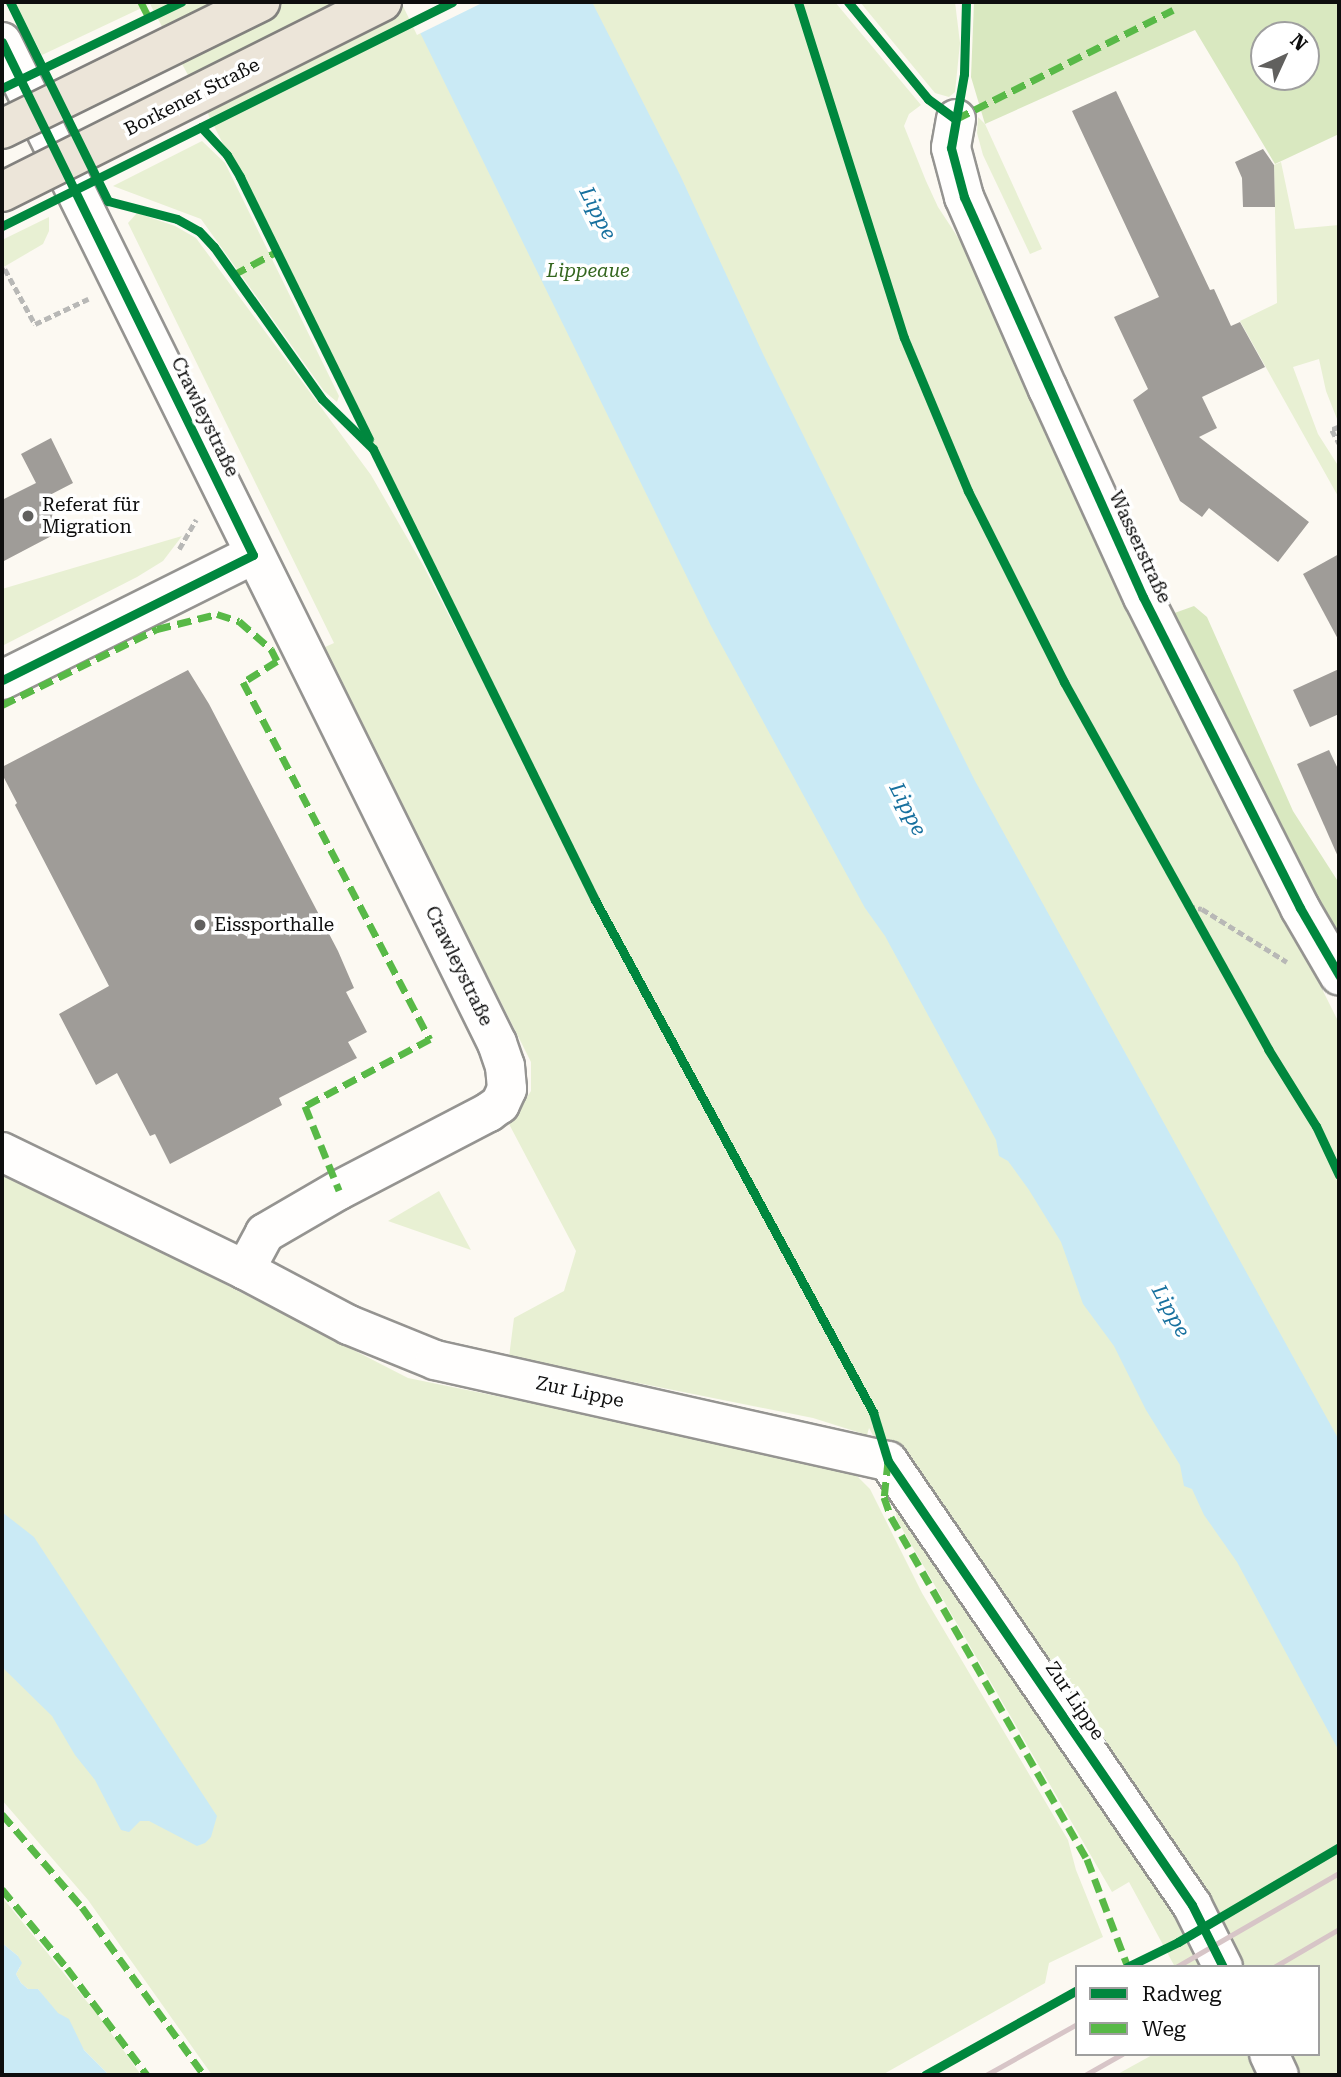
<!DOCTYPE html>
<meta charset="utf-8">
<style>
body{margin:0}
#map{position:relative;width:1341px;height:2077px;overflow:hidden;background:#fcf9f2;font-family:"Roboto Serif",serif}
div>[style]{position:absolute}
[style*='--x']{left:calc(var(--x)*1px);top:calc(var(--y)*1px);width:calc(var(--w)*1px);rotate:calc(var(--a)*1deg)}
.green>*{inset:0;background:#e8f0d3}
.forest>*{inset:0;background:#d9e8c0}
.water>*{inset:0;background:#caeaf5}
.pier>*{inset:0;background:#fcf9f2}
.building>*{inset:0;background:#9f9c98}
.path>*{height:4.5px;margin-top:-2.25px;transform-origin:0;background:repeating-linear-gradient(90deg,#b8b8b6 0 7px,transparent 0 10.5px)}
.roads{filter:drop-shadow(2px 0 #959491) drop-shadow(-2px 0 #959491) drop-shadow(0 2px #959491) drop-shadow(0 -2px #959491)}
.minor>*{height:38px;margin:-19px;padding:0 19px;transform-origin:19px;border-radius:19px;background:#fffefd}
.rail>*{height:5px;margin:-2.5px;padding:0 2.5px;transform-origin:2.5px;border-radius:2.5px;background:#d7c5c7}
.path-bridge>*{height:4.5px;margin-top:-2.25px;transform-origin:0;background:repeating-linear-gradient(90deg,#b8b8b6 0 7px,transparent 0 10.5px)}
.bridges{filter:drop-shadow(2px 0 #82817e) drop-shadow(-2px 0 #82817e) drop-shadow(0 2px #82817e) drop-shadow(0 -2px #82817e)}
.major-bridge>*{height:38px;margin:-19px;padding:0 19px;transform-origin:19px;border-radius:19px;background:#ece5d9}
.quiet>*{height:7px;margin-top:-3.5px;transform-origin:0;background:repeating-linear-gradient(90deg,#58b947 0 14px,transparent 0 21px)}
.cycleway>*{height:9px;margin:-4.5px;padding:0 4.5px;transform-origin:4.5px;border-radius:4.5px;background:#00873e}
.dots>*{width:19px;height:19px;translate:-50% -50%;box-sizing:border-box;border:4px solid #fff;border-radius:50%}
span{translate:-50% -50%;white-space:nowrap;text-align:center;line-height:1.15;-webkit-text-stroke:7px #fff;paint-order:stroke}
.street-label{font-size:19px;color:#0e0e0e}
.park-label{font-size:19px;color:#34661e;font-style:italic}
.poi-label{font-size:19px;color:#0e0e0e}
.left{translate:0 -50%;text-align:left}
.water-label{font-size:21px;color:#18719f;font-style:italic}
.frame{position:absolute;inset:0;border:4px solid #0e0e0e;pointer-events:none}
.legend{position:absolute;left:1075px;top:1965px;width:245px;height:91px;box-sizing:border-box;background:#fff;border:2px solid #9f9f9f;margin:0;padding:9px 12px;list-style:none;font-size:21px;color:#0e0e0e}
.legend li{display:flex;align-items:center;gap:14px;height:35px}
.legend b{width:35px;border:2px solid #9f9f9f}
.north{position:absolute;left:1250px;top:21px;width:70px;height:70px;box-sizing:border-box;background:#fff;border:2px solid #9f9f9f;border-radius:50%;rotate:45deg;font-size:19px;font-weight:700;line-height:28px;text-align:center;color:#0e0e0e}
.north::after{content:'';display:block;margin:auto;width:24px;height:32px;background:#61605e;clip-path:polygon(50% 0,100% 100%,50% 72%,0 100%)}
</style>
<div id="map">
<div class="green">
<i style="clip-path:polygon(15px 2px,835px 2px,921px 105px,909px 114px,904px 126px,926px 181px,938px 207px,976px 265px,1123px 590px,1339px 1023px,1339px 2075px,1116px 2075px,1154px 2054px,1318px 2054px,1318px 1967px,1175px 1967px,1129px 1882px,1112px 1892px,897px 1520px,895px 1506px,912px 1526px,884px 1456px,869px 1428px,867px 1435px,813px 1418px,509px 1357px,514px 1318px,564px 1291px,576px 1251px,509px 1124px,531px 1091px,531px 1062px,323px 648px,334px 643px,128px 223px,137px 213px,175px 226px,196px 238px,371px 475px,424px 567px,463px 643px,426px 550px,196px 90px,150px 4px,42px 55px)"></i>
<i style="clip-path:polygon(860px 2px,955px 2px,960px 43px,955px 92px,949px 97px,935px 93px)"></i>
<i style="clip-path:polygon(978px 117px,985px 124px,1042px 249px,1030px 254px,983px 155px,977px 133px)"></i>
<i style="clip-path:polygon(202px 141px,225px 163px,339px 396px,337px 402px,324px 391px,201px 219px,113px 186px)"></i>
<i style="clip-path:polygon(1281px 162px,1295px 229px,1339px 225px,1339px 424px,1326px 391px,1319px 359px,1293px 367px,1318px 434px,1339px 467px,1339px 498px,1240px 321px,1277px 303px,1274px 165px)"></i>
<i style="clip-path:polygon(49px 217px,49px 231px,43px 244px,2px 268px,2px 240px)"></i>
<i style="clip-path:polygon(182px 536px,163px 561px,137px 577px,2px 646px,2px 589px)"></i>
<i style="clip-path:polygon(2px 1170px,408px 1378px,832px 1464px,855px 1474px,870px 1489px,922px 1593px,1068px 1840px,1076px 1870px,1103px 1937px,1049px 1963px,1045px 1983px,882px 2075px,212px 2075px,88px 1900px,2px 1800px)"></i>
<i style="clip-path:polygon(439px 1191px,471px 1250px,388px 1221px)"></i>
<i style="clip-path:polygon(2px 1897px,101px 2019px,141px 2075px,109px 2075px,84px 2050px,38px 1989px,28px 1989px,21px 1983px,16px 1974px,20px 1967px,18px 1956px,2px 1943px)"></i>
</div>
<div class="forest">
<i style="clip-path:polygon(evenodd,974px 2px,1339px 2px,1339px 134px,1275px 164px,1195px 30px,985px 124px,971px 77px,974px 2px,1264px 35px,1306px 35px,1306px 77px,1264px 77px,1264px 35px)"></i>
<i style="clip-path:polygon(1194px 606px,1207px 617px,1293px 811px,1339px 883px,1339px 950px,1169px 615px)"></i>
</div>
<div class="water">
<i style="clip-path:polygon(405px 2px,592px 2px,680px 175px,764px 356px,974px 779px,1339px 1440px,1339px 1751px,1237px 1562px,1204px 1515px,1192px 1489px,1184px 1486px,1180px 1465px,1146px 1410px,1114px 1346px,1083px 1304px,1061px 1242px,1029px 1190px,1008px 1161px,999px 1156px,996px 1140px,885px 936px,865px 908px,711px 626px)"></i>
<i style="clip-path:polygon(2px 1512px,34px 1537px,217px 1816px,211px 1837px,205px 1843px,197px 1846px,149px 1821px,140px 1821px,129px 1832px,121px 1830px,95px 1780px,75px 1755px,52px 1716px,2px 1667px)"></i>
<i style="clip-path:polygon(2px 1943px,18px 1956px,22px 1963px,16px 1974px,21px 1983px,28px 1989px,38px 1989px,58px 2013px,69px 2019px,84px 2050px,109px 2075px,2px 2075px)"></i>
</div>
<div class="pier">
<i style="clip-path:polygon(401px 2px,484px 2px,417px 35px)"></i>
</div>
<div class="building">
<i style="clip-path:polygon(1116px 91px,1210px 290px,1214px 289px,1231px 326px,1240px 322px,1265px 367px,1202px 397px,1217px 428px,1199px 437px,1309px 522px,1278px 562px,1209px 508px,1202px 517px,1180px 501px,1133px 400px,1148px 389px,1114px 317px,1159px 297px,1072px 111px)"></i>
<i style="clip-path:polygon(1263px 149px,1274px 165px,1275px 207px,1243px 207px,1242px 178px,1235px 162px)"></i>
<i style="clip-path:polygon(51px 438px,73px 483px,44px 498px,61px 531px,2px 562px,2px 500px,36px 483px,21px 454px)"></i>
<i style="clip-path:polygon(1339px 554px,1339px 641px,1303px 574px)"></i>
<i style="clip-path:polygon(1339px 669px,1339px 714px,1310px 727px,1293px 690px)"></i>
<i style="clip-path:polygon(188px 670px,209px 704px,338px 951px,354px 988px,346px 992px,367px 1032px,348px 1042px,357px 1058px,279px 1098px,282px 1105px,170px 1164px,155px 1134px,150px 1136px,117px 1073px,96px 1085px,59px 1014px,109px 986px,15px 805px,17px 803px,2px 774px,2px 767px)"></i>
<i style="clip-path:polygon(1329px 750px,1339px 771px,1339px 859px,1297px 764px)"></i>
</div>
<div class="path">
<i style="--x:2;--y:271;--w:4;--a:-34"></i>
<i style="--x:5;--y:269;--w:63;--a:61.4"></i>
<i style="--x:35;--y:324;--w:59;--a:-25.3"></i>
<i style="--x:1339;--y:427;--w:8;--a:157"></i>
<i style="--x:1332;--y:430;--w:15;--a:62"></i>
<i style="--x:179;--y:549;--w:34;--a:-60"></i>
<i style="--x:1188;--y:906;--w:14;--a:12"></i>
<i style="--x:1202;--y:909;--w:100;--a:31.9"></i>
</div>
<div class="roads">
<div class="minor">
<i style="--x:2;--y:42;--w:1117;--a:63.69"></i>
<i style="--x:497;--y:1043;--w:24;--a:71"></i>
<i style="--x:505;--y:1066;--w:23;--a:85"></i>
<i style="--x:507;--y:1089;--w:17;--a:115"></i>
<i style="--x:500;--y:1104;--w:14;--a:144"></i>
<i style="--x:489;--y:1112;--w:169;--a:152.5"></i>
<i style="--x:339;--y:1190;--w:86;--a:149.8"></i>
<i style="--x:265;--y:1233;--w:42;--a:118.4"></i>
<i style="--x:956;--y:119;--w:29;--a:100"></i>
<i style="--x:951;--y:148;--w:51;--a:75.1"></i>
<i style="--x:964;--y:197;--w:210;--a:66.4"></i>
<i style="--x:1048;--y:389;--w:229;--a:65.5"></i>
<i style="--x:1143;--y:597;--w:348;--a:63.2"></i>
<i style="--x:1300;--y:908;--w:78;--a:59.8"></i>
<i style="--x:2;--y:680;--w:280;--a:-26.5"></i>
<i style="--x:2;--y:1152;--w:270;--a:25.9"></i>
<i style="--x:245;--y:1270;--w:118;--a:27.9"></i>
<i style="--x:349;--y:1325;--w:93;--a:22.1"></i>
<i style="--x:435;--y:1360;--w:464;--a:12.6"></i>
<i style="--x:888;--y:1461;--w:538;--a:55.6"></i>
<i style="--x:1192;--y:1905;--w:69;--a:63.4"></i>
<i style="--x:1269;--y:2054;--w:23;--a:65"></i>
</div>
</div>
<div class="rail">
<i style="--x:1176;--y:1967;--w:188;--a:-30"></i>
<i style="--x:1274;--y:1967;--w:75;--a:-30.3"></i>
<i style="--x:986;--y:2075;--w:104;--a:-29.3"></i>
<i style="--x:1085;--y:2075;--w:43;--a:-29.6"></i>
</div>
<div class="path-bridge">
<i style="--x:1178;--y:1942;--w:187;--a:-30.5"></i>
</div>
<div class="bridges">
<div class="major-bridge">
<i style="--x:2;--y:129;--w:288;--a:-26.2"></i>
<i style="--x:2;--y:192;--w:425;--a:-26.6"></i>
</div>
</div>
<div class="quiet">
<i style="--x:141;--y:2;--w:18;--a:63"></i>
<i style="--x:956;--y:119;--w:243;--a:-26.7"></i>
<i style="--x:233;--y:275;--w:51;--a:-28.1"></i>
<i style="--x:2;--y:705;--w:173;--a:-26.1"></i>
<i style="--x:157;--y:629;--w:62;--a:-14"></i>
<i style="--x:217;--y:614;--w:23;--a:18"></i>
<i style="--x:239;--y:621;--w:43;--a:41.2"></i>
<i style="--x:271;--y:649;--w:13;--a:63"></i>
<i style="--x:277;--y:661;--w:40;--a:148"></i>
<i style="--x:243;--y:682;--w:403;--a:62.4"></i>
<i style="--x:430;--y:1039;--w:142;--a:151.8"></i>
<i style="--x:305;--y:1106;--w:91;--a:68"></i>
<i style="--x:888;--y:1461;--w:36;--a:96"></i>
<i style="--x:884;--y:1497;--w:21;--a:71"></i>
<i style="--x:891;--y:1517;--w:394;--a:60.2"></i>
<i style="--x:1087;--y:1859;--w:116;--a:69.2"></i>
<i style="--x:2;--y:1814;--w:123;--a:49.3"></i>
<i style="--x:82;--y:1907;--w:208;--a:54"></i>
<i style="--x:2;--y:1889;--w:102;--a:50.6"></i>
<i style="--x:67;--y:1968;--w:134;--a:53.2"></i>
</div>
<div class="cycleway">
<i style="--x:10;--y:2;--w:222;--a:63.8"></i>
<i style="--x:108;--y:201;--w:71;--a:14.6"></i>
<i style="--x:177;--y:219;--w:25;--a:29"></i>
<i style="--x:199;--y:231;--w:22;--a:47"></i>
<i style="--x:214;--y:247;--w:186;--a:54.6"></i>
<i style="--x:322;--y:399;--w:71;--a:44.4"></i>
<i style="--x:373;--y:449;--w:503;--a:63.79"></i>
<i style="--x:595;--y:900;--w:583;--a:61.5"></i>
<i style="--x:873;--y:1412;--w:51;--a:73"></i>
<i style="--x:888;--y:1461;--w:538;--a:55.6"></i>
<i style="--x:1192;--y:1905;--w:69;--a:63.4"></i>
<i style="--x:798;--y:2;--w:352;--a:72.5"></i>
<i style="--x:904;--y:338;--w:166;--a:67.3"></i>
<i style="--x:968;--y:491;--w:214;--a:63.3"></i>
<i style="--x:1064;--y:682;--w:420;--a:60.9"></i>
<i style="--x:1268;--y:1049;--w:91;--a:58.1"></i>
<i style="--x:1316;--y:1126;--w:54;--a:64.9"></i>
<i style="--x:848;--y:2;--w:126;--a:50.5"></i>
<i style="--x:928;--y:99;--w:34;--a:36"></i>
<i style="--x:966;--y:2;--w:72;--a:91.6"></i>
<i style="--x:964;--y:74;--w:75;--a:100"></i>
<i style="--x:951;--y:148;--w:51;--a:75.1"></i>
<i style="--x:964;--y:197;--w:438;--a:65.9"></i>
<i style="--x:1143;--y:597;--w:348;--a:63.2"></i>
<i style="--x:1300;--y:908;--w:78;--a:59.8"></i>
<i style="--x:2;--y:42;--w:571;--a:63.93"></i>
<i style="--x:253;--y:555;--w:280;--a:153.5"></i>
<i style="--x:2;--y:88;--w:199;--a:-25.7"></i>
<i style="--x:201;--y:127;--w:38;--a:47"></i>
<i style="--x:227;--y:155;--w:26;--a:59"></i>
<i style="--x:240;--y:177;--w:292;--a:63.8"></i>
<i style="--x:2;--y:226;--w:503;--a:-26.46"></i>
<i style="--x:1127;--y:1967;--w:57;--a:-26.1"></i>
<i style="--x:1178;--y:1942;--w:187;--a:-30.5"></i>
<i style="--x:925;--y:2075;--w:174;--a:-29.2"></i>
</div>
<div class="dots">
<i style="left:28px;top:516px;background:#61605e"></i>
<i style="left:200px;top:925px;background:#61605e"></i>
</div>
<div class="street-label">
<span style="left:192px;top:97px;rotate:-27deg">Borkener Straße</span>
<span style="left:205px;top:417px;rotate:64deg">Crawleystraße</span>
<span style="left:1140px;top:547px;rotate:65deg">Wasserstraße</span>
<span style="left:459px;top:966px;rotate:64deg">Crawleystraße</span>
<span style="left:580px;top:1392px;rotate:12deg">Zur Lippe</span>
<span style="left:1075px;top:1701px;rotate:56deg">Zur Lippe</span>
</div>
<div class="park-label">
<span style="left:588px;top:271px">Lippeaue</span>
</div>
<div class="poi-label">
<span class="left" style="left:42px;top:516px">Referat für<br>Migration</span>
<span class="left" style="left:214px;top:925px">Eissporthalle</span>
</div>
<div class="water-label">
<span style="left:598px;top:213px;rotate:63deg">Lippe</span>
<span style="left:908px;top:809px;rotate:63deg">Lippe</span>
<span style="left:1171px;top:1311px;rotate:61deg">Lippe</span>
</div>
<div class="frame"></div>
<ul class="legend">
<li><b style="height:9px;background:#00873e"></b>Radweg</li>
<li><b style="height:9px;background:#58b947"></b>Weg</li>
</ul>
<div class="north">N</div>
</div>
